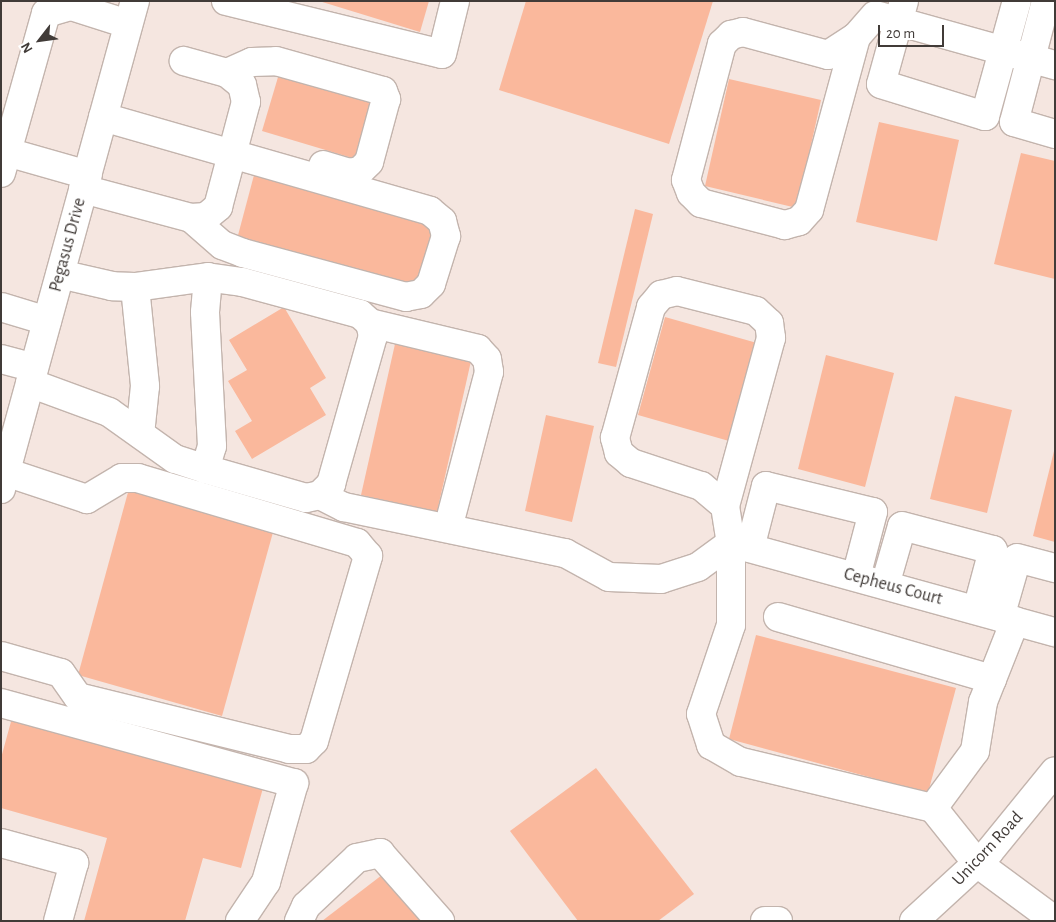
<!DOCTYPE html>
<style>
body{margin:0}
#map{position:relative;width:1056px;height:922px;overflow:hidden;background:#fff5f1;font-family:"Alegreya Sans",sans-serif}
div>[style]{position:absolute}
[style*='--x']{left:calc(var(--x)*1px);top:calc(var(--y)*1px);width:calc(var(--w)*1px);rotate:calc(var(--a)*1deg)}
.built>*{inset:0;background:#f5e6e0}
.building>*{inset:0;background:#fab89c}
.roads{filter:drop-shadow(1px 0 #c3b4ad) drop-shadow(-1px 0 #c3b4ad) drop-shadow(0 1px #c3b4ad) drop-shadow(0 -1px #c3b4ad)}
.minor>*{height:28px;margin:-14px;padding:0 14px;transform-origin:14px;border-radius:14px;background:#fff}
span{translate:-50% -50%;white-space:nowrap;text-align:center;line-height:1.15;-webkit-text-stroke:4px #fff;paint-order:stroke}
.street-label{font-size:18px;color:#413b38}
.frame{position:absolute;inset:0;border:2px solid #413b38;pointer-events:none}
.north{position:absolute;left:15px;top:15px;width:50px;height:50px;-webkit-text-stroke:4px #fff;paint-order:stroke;rotate:240deg;font-size:14px;font-weight:700;line-height:20px;text-align:center;color:#413b38}
.north::after{content:'';display:block;margin:auto;width:18px;height:22px;background:#413b38;clip-path:polygon(50% 0,100% 100%,50% 72%,0 100%)}
.scale{position:absolute;left:878px;top:25px;width:66px;height:22px;box-sizing:border-box;border:2px solid #413b38;border-top:0;padding-left:6px;font-size:15px;line-height:18px;white-space:nowrap;color:#413b38;-webkit-text-stroke:4px #fff;paint-order:stroke}
</style>
<div id="map">
<div class="built">
<i style="clip-path:polygon(1px 1px,1055px 1px,1055px 921px,1px 921px)"></i>
</div>
<div class="building">
<i style="clip-path:polygon(319px 1px,429px 1px,420px 32px)"></i>
<i style="clip-path:polygon(526px 1px,713px 1px,669px 144px,499px 90px)"></i>
<i style="clip-path:polygon(281px 67px,378px 95px,359px 160px,262px 131px)"></i>
<i style="clip-path:polygon(729px 79px,821px 100px,797px 208px,705px 186px)"></i>
<i style="clip-path:polygon(879px 122px,959px 140px,937px 241px,856px 222px)"></i>
<i style="clip-path:polygon(1021px 153px,1055px 161px,1055px 279px,994px 264px)"></i>
<i style="clip-path:polygon(254px 175px,434px 225px,418px 289px,237px 239px)"></i>
<i style="clip-path:polygon(635px 209px,653px 214px,616px 367px,598px 363px)"></i>
<i style="clip-path:polygon(284px 307px,326px 378px,310px 388px,326px 415px,252px 459px,235px 431px,252px 421px,228px 381px,247px 370px,229px 340px)"></i>
<i style="clip-path:polygon(665px 317px,757px 343px,729px 441px,638px 415px)"></i>
<i style="clip-path:polygon(395px 344px,471px 361px,437px 512px,361px 495px)"></i>
<i style="clip-path:polygon(826px 355px,894px 373px,865px 487px,798px 469px)"></i>
<i style="clip-path:polygon(955px 396px,1012px 410px,987px 513px,930px 499px)"></i>
<i style="clip-path:polygon(546px 415px,594px 426px,572px 522px,525px 511px)"></i>
<i style="clip-path:polygon(1054px 451px,1055px 451px,1055px 542px,1033px 536px)"></i>
<i style="clip-path:polygon(130px 485px,275px 525px,222px 716px,78px 675px)"></i>
<i style="clip-path:polygon(756px 635px,956px 688px,928px 793px,729px 739px)"></i>
<i style="clip-path:polygon(12px 718px,263px 788px,241px 868px,203px 858px,185px 921px,84px 921px,107px 838px,1px 808px,1px 758px)"></i>
<i style="clip-path:polygon(596px 768px,694px 894px,658px 921px,578px 921px,510px 831px)"></i>
<i style="clip-path:polygon(382px 875px,421px 921px,322px 921px)"></i>
</div>
<div class="roads">
<div class="minor">
<i style="--x:226;--y:1;--w:222;--a:13.8"></i>
<i style="--x:442;--y:54;--w:55;--a:-76.2"></i>
<i style="--x:904;--y:1;--w:86;--a:105.5"></i>
<i style="--x:881;--y:84;--w:109;--a:17.1"></i>
<i style="--x:985;--y:116;--w:119;--a:-74.5"></i>
<i style="--x:1046;--y:1;--w:125;--a:104.8"></i>
<i style="--x:1014;--y:122;--w:43;--a:16.3"></i>
<i style="--x:879;--y:16;--w:183;--a:15.6"></i>
<i style="--x:856;--y:37;--w:179;--a:105.2"></i>
<i style="--x:809;--y:210;--w:15;--a:132"></i>
<i style="--x:799;--y:221;--w:15;--a:164"></i>
<i style="--x:785;--y:225;--w:87;--a:-165.3"></i>
<i style="--x:701;--y:203;--w:14;--a:-135"></i>
<i style="--x:691;--y:193;--w:14;--a:-111"></i>
<i style="--x:686;--y:180;--w:141;--a:-75.2"></i>
<i style="--x:722;--y:44;--w:13;--a:-45"></i>
<i style="--x:731;--y:35;--w:12;--a:-14"></i>
<i style="--x:743;--y:32;--w:88;--a:15.1"></i>
<i style="--x:828;--y:55;--w:33;--a:-33"></i>
<i style="--x:856;--y:37;--w:29;--a:-49"></i>
<i style="--x:227;--y:73;--w:27;--a:-24"></i>
<i style="--x:252;--y:62;--w:24;--a:-2"></i>
<i style="--x:276;--y:61;--w:111;--a:15.7"></i>
<i style="--x:383;--y:91;--w:9;--a:69"></i>
<i style="--x:386;--y:99;--w:65;--a:105.1"></i>
<i style="--x:369;--y:162;--w:13;--a:135"></i>
<i style="--x:360;--y:171;--w:11;--a:170"></i>
<i style="--x:349;--y:173;--w:27;--a:-163"></i>
<i style="--x:103;--y:117;--w:340;--a:16"></i>
<i style="--x:430;--y:211;--w:16;--a:40"></i>
<i style="--x:442;--y:221;--w:16;--a:75"></i>
<i style="--x:446;--y:236;--w:50;--a:107.4"></i>
<i style="--x:431;--y:284;--w:14;--a:135"></i>
<i style="--x:421;--y:294;--w:15;--a:169"></i>
<i style="--x:406;--y:297;--w:169;--a:-164.9"></i>
<i style="--x:243;--y:253;--w:22;--a:-159"></i>
<i style="--x:222;--y:245;--w:41;--a:-138.9"></i>
<i style="--x:7;--y:152;--w:144;--a:-74.3"></i>
<i style="--x:46;--y:13;--w:26;--a:-16"></i>
<i style="--x:71;--y:6;--w:60;--a:17.5"></i>
<i style="--x:1;--y:173;--w:22;--a:-74"></i>
<i style="--x:7;--y:152;--w:84;--a:15.9"></i>
<i style="--x:83;--y:189;--w:112;--a:15"></i>
<i style="--x:191;--y:218;--w:15;--a:-4"></i>
<i style="--x:206;--y:217;--w:16;--a:-40"></i>
<i style="--x:218;--y:207;--w:109;--a:-75.1"></i>
<i style="--x:246;--y:102;--w:17;--a:-103"></i>
<i style="--x:242;--y:85;--w:19;--a:-141"></i>
<i style="--x:227;--y:73;--w:45;--a:-164.4"></i>
<i style="--x:135;--y:287;--w:100;--a:84.2"></i>
<i style="--x:145;--y:386;--w:48;--a:95.9"></i>
<i style="--x:1;--y:307;--w:48;--a:16.9"></i>
<i style="--x:370;--y:323;--w:111;--a:13.5"></i>
<i style="--x:478;--y:349;--w:13;--a:48"></i>
<i style="--x:487;--y:359;--w:13;--a:81"></i>
<i style="--x:489;--y:372;--w:161;--a:104.7"></i>
<i style="--x:1;--y:359;--w:34;--a:15"></i>
<i style="--x:30;--y:383;--w:84;--a:20.2"></i>
<i style="--x:109;--y:412;--w:81;--a:35.5"></i>
<i style="--x:175;--y:459;--w:32;--a:18"></i>
<i style="--x:205;--y:469;--w:24;--a:-73"></i>
<i style="--x:212;--y:446;--w:134;--a:-93"></i>
<i style="--x:205;--y:312;--w:35;--a:-85"></i>
<i style="--x:208;--y:277;--w:74;--a:172.2"></i>
<i style="--x:135;--y:287;--w:23;--a:-178"></i>
<i style="--x:112;--y:286;--w:53;--a:-167"></i>
<i style="--x:205;--y:469;--w:105;--a:16"></i>
<i style="--x:306;--y:498;--w:14;--a:-12"></i>
<i style="--x:320;--y:495;--w:16;--a:-45"></i>
<i style="--x:331;--y:484;--w:154;--a:-74.2"></i>
<i style="--x:373;--y:336;--w:13;--a:-103"></i>
<i style="--x:370;--y:323;--w:13;--a:-138"></i>
<i style="--x:360;--y:314;--w:122;--a:-164.8"></i>
<i style="--x:242;--y:282;--w:34;--a:-172"></i>
<i style="--x:1;--y:489;--w:506;--a:-74.65"></i>
<i style="--x:320;--y:495;--w:27;--a:27"></i>
<i style="--x:344;--y:507;--w:226;--a:11.8"></i>
<i style="--x:565;--y:553;--w:50;--a:28.6"></i>
<i style="--x:609;--y:577;--w:52;--a:2.2"></i>
<i style="--x:661;--y:579;--w:39;--a:-18"></i>
<i style="--x:698;--y:567;--w:41;--a:-36"></i>
<i style="--x:725;--y:506;--w:31;--a:-140"></i>
<i style="--x:701;--y:486;--w:74;--a:-161.8"></i>
<i style="--x:631;--y:463;--w:16;--a:-140"></i>
<i style="--x:619;--y:453;--w:16;--a:-105"></i>
<i style="--x:615;--y:438;--w:136;--a:-74.6"></i>
<i style="--x:651;--y:307;--w:16;--a:-50"></i>
<i style="--x:661;--y:295;--w:16;--a:-14"></i>
<i style="--x:677;--y:291;--w:81;--a:14.2"></i>
<i style="--x:756;--y:311;--w:18;--a:43"></i>
<i style="--x:769;--y:323;--w:15;--a:82"></i>
<i style="--x:771;--y:338;--w:174;--a:105.3"></i>
<i style="--x:725;--y:506;--w:37;--a:81"></i>
<i style="--x:731;--y:543;--w:82;--a:90"></i>
<i style="--x:731;--y:625;--w:94;--a:108.6"></i>
<i style="--x:701;--y:714;--w:33;--a:72"></i>
<i style="--x:711;--y:745;--w:34;--a:30"></i>
<i style="--x:741;--y:762;--w:197;--a:13.5"></i>
<i style="--x:731;--y:543;--w:336;--a:15.4"></i>
<i style="--x:750;--y:548;--w:64;--a:-75.5"></i>
<i style="--x:766;--y:486;--w:110;--a:13.7"></i>
<i style="--x:873;--y:512;--w:67;--a:104.7"></i>
<i style="--x:885;--y:585;--w:61;--a:-73.9"></i>
<i style="--x:902;--y:526;--w:94;--a:14.8"></i>
<i style="--x:993;--y:550;--w:62;--a:104.9"></i>
<i style="--x:778;--y:617;--w:223;--a:16.2"></i>
<i style="--x:1000;--y:617;--w:61;--a:-73.9"></i>
<i style="--x:1017;--y:558;--w:39;--a:15"></i>
<i style="--x:1015;--y:621;--w:87;--a:111.6"></i>
<i style="--x:983;--y:702;--w:50;--a:99.3"></i>
<i style="--x:975;--y:751;--w:71;--a:126.4"></i>
<i style="--x:933;--y:808;--w:70;--a:51.3"></i>
<i style="--x:977;--y:863;--w:96;--a:36.5"></i>
<i style="--x:1;--y:656;--w:62;--a:15.8"></i>
<i style="--x:61;--y:673;--w:29;--a:55"></i>
<i style="--x:78;--y:697;--w:217;--a:13.8"></i>
<i style="--x:289;--y:749;--w:17;--a:0"></i>
<i style="--x:306;--y:749;--w:11;--a:-45"></i>
<i style="--x:314;--y:741;--w:193;--a:-73.7"></i>
<i style="--x:368;--y:556;--w:17;--a:-130"></i>
<i style="--x:357;--y:543;--w:228;--a:-163.5"></i>
<i style="--x:138;--y:478;--w:16;--a:180"></i>
<i style="--x:122;--y:478;--w:41;--a:149"></i>
<i style="--x:87;--y:499;--w:85;--a:-161.6"></i>
<i style="--x:1;--y:703;--w:304;--a:15.3"></i>
<i style="--x:294;--y:783;--w:103;--a:105.8"></i>
<i style="--x:266;--y:882;--w:47;--a:123.7"></i>
<i style="--x:1;--y:843;--w:76;--a:15.3"></i>
<i style="--x:74;--y:863;--w:60;--a:105.4"></i>
<i style="--x:299;--y:921;--w:17;--a:-65"></i>
<i style="--x:306;--y:906;--w:70;--a:-43.3"></i>
<i style="--x:357;--y:858;--w:24;--a:-12"></i>
<i style="--x:380;--y:853;--w:91;--a:48.6"></i>
<i style="--x:765;--y:921;--w:13;--a:0"></i>
<i style="--x:914;--y:921;--w:102;--a:-42.6"></i>
<i style="--x:989;--y:852;--w:104;--a:-50.8"></i>
</div>
</div>
<div class="street-label">
<span style="left:68px;top:245px;rotate:-75deg">Pegasus Drive</span>
<span style="left:893px;top:587px;rotate:15deg">Cepheus Court</span>
<span style="left:988px;top:849px;rotate:-47deg">Unicorn Road</span>
</div>
<div class="frame"></div>
<div class="north">N</div>
<div class="scale">20 m</div>
</div>
